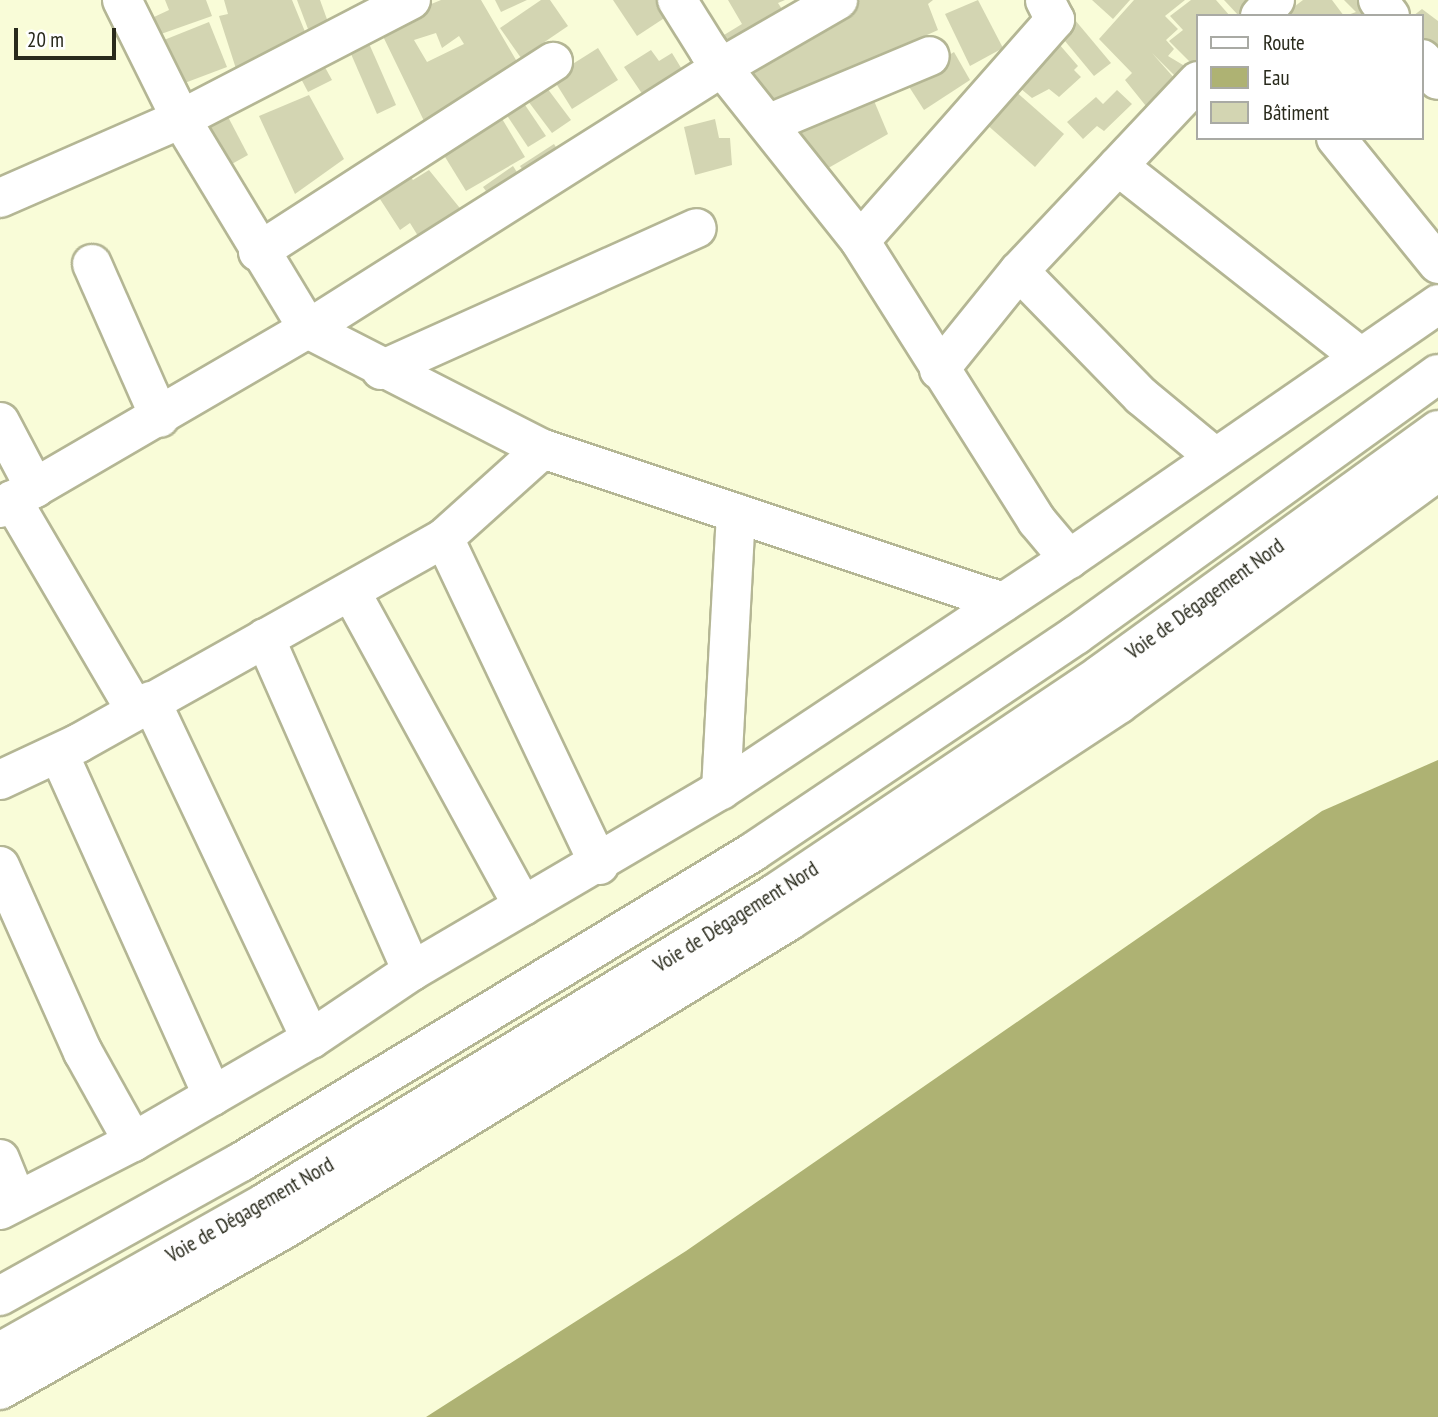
<!DOCTYPE html>
<meta charset="utf-8">
<style>
body{margin:0}
#map{position:relative;width:1438px;height:1417px;overflow:hidden;background:#f9fcd8;font-family:"PT Sans Narrow",sans-serif}
div>[style]{position:absolute}
[style*='--x']{left:calc(var(--x)*1px);top:calc(var(--y)*1px);width:calc(var(--w)*1px);rotate:calc(var(--a)*1deg)}
.water>*{inset:0;background:#aeb273}
.building>*{inset:0;background:#d3d5b2}
.roads{filter:drop-shadow(2px 0 #b4b694) drop-shadow(-2px 0 #b4b694) drop-shadow(0 2px #b4b694) drop-shadow(0 -2px #b4b694)}
.street>*{height:38px;margin:-19px;padding:0 19px;transform-origin:19px;border-radius:19px;background:#fff}
.secondary>*{height:38px;margin:-19px;padding:0 19px;transform-origin:19px;border-radius:19px;background:#fff}
.primary>*{height:38px;margin:-19px;padding:0 19px;transform-origin:19px;border-radius:19px;background:#fff}
.highway>*{height:38px;margin:-19px;padding:0 19px;transform-origin:19px;border-radius:19px;background:#fff}
span{translate:-50% -50%;white-space:nowrap;text-align:center;line-height:1.15;-webkit-text-stroke:7px #fff;paint-order:stroke}
.street-label{font-size:21px;color:#292a1c}
.legend{position:absolute;left:1196px;top:14px;width:228px;height:126px;box-sizing:border-box;background:#fff;border:2px solid #a9aaa4;margin:0;padding:9px 12px;list-style:none;font-size:21px;color:#292a1c}
.legend li{display:flex;align-items:center;gap:14px;height:35px}
.legend b{width:35px;border:2px solid #a9aaa4}
.scale{position:absolute;left:14px;top:28px;width:102px;height:32px;box-sizing:border-box;border:4px solid #292a1c;border-top:0;padding-left:9px;font-size:21px;line-height:24px;white-space:nowrap;color:#292a1c;-webkit-text-stroke:5px #fff;paint-order:stroke}
</style>
<div id="map">
<div class="water">
<i style="clip-path:polygon(1438px 760px,1438px 1417px,426px 1417px,686px 1251px,1322px 811px)"></i>
</div>
<div class="building">
<i style="clip-path:polygon(165px 0,206px 0,212px 16px,161px 34px,154px 17px,169px 10px)"></i>
<i style="clip-path:polygon(224px 0,292px 0,308px 39px,239px 78px,219px 16px,228px 14px)"></i>
<i style="clip-path:polygon(297px 0,320px 0,328px 22px,308px 29px)"></i>
<i style="clip-path:polygon(evenodd,441px 0,481px 0,523px 72px,425px 123px,378px 26px,441px 0,436px 33px,442px 48px,459px 36px,464px 44px,427px 62px,414px 40px,436px 33px)"></i>
<i style="clip-path:polygon(495px 0,527px 0,501px 12px)"></i>
<i style="clip-path:polygon(541px 0,550px 0,568px 26px,521px 58px,500px 28px)"></i>
<i style="clip-path:polygon(613px 0,660px 0,669px 15px,637px 36px)"></i>
<i style="clip-path:polygon(728px 0,785px 0,778px 3px,787px 17px,716px 58px,700px 33px,715px 22px,724px 35px,742px 24px)"></i>
<i style="clip-path:polygon(858px 0,933px 0,928px 4px,938px 30px,771px 106px,747px 69px)"></i>
<i style="clip-path:polygon(978px 0,1003px 48px,970px 66px,945px 14px)"></i>
<i style="clip-path:polygon(1092px 0,1130px 0,1113px 19px)"></i>
<i style="clip-path:polygon(1134px 0,1185px 0,1165px 16px,1178px 29px,1166px 40px,1174px 49px,1168px 56px,1198px 74px,1185px 86px,1152px 53px,1183px 88px,1154px 116px,1125px 80px,1132px 73px,1099px 39px)"></i>
<i style="clip-path:polygon(1191px 0,1216px 0,1230px 16px,1198px 16px,1198px 70px,1169px 41px,1183px 30px,1170px 16px)"></i>
<i style="clip-path:polygon(1224px 0,1270px 0,1254px 16px,1239px 16px)"></i>
<i style="clip-path:polygon(1303px 0,1332px 0,1344px 16px,1282px 16px)"></i>
<i style="clip-path:polygon(1344px 0,1372px 0,1373px 16px,1345px 16px,1356px 12px)"></i>
<i style="clip-path:polygon(1422px 9px,1438px 21px,1438px 48px,1429px 55px,1422px 46px,1422px 16px,1413px 16px)"></i>
<i style="clip-path:polygon(1075px 20px,1111px 63px,1094px 76px,1055px 29px)"></i>
<i style="clip-path:polygon(209px 22px,227px 67px,182px 84px,159px 42px)"></i>
<i style="clip-path:polygon(1052px 36px,1078px 66px,1074px 70px,1081px 77px,1059px 97px,1049px 89px,1032px 98px,1014px 83px)"></i>
<i style="clip-path:polygon(367px 39px,396px 105px,377px 114px,348px 47px)"></i>
<i style="clip-path:polygon(598px 48px,618px 80px,572px 109px,552px 77px)"></i>
<i style="clip-path:polygon(651px 50px,659px 61px,672px 53px,686px 76px,647px 101px,624px 67px)"></i>
<i style="clip-path:polygon(954px 52px,970px 80px,924px 110px,906px 82px)"></i>
<i style="clip-path:polygon(321px 60px,332px 80px,308px 92px,298px 73px)"></i>
<i style="clip-path:polygon(1006px 83px,1064px 134px,1035px 167px,977px 116px)"></i>
<i style="clip-path:polygon(544px 84px,571px 120px,552px 133px,525px 97px)"></i>
<i style="clip-path:polygon(1117px 90px,1132px 104px,1104px 131px,1097px 126px,1083px 139px,1067px 122px,1096px 97px,1103px 104px)"></i>
<i style="clip-path:polygon(309px 95px,344px 159px,295px 194px,259px 116px)"></i>
<i style="clip-path:polygon(872px 96px,888px 134px,816px 175px,790px 138px)"></i>
<i style="clip-path:polygon(521px 99px,546px 136px,528px 147px,504px 111px)"></i>
<i style="clip-path:polygon(226px 113px,248px 155px,230px 165px,207px 123px)"></i>
<i style="clip-path:polygon(501px 117px,525px 157px,466px 191px,442px 152px)"></i>
<i style="clip-path:polygon(715px 119px,719px 138px,730px 138px,732px 165px,695px 175px,684px 127px)"></i>
<i style="clip-path:polygon(554px 144px,565px 162px,532px 183px,520px 166px)"></i>
<i style="clip-path:polygon(513px 166px,524px 183px,495px 203px,483px 187px)"></i>
<i style="clip-path:polygon(429px 170px,472px 223px,458px 233px,447px 216px,418px 236px,410px 223px,400px 230px,378px 196px,409px 175px,413px 180px)"></i>
</div>
<div class="roads">
<div class="street">
<i style="--x:677;--y:0;--w:60;--a:57.9"></i>
<i style="--x:709;--y:51;--w:243;--a:51.5"></i>
<i style="--x:860;--y:241;--w:331;--a:57.7"></i>
<i style="--x:1037;--y:521;--w:50;--a:49.9"></i>
<i style="--x:1378;--y:0;--w:20;--a:53"></i>
<i style="--x:1260;--y:16;--w:22;--a:-47"></i>
<i style="--x:1422;--y:59;--w:26;--a:53"></i>
<i style="--x:770;--y:123;--w:173;--a:-22.7"></i>
<i style="--x:1336;--y:138;--w:162;--a:51"></i>
<i style="--x:1118;--y:166;--w:309;--a:38.2"></i>
<i style="--x:0;--y:198;--w:197;--a:-23.6"></i>
<i style="--x:181;--y:119;--w:259;--a:-27.4"></i>
<i style="--x:860;--y:241;--w:295;--a:-48.6"></i>
<i style="--x:1055;--y:20;--w:22;--a:-117"></i>
<i style="--x:258;--y:252;--w:351;--a:-32.8"></i>
<i style="--x:92;--y:264;--w:168;--a:66.2"></i>
<i style="--x:1019;--y:271;--w:175;--a:45.7"></i>
<i style="--x:1141;--y:396;--w:96;--a:39.5"></i>
<i style="--x:308;--y:329;--w:490;--a:-32.3"></i>
<i style="--x:722;--y:67;--w:134;--a:-30"></i>
<i style="--x:381;--y:370;--w:346;--a:-24.2"></i>
<i style="--x:939;--y:370;--w:127;--a:-51.1"></i>
<i style="--x:1019;--y:271;--w:261;--a:-46.7"></i>
<i style="--x:0;--y:422;--w:75;--a:62.1"></i>
<i style="--x:12;--y:500;--w:243;--a:59.6"></i>
<i style="--x:444;--y:538;--w:362;--a:64.6"></i>
<i style="--x:351;--y:592;--w:358;--a:61.3"></i>
<i style="--x:265;--y:638;--w:364;--a:66.2"></i>
<i style="--x:151;--y:701;--w:374;--a:64.7"></i>
<i style="--x:59;--y:754;--w:375;--a:65.8"></i>
<i style="--x:0;--y:780;--w:87;--a:-25.1"></i>
<i style="--x:79;--y:743;--w:419;--a:-29.3"></i>
<i style="--x:444;--y:538;--w:133;--a:-42"></i>
<i style="--x:721;--y:790;--w:277;--a:-86.9"></i>
<i style="--x:0;--y:866;--w:204;--a:66"></i>
<i style="--x:83;--y:1052;--w:103;--a:60.9"></i>
<i style="--x:0;--y:1159;--w:45;--a:68"></i>
</div>
<div class="secondary">
<i style="--x:122;--y:0;--w:133;--a:63.6"></i>
<i style="--x:181;--y:119;--w:245;--a:58.8"></i>
<i style="--x:308;--y:329;--w:264;--a:27.1"></i>
<i style="--x:543;--y:449;--w:485;--a:18.4"></i>
<i style="--x:0;--y:508;--w:356;--a:-30.2"></i>
</div>
<div class="primary">
<i style="--x:0;--y:1210;--w:149;--a:-27.1"></i>
<i style="--x:133;--y:1142;--w:206;--a:-30.1"></i>
<i style="--x:311;--y:1039;--w:122;--a:-34"></i>
<i style="--x:412;--y:971;--w:358;--a:-30.4"></i>
<i style="--x:721;--y:790;--w:418;--a:-33.6"></i>
<i style="--x:1069;--y:559;--w:449;--a:-34.6"></i>
</div>
<div class="highway">
<i style="--x:0;--y:1296;--w:276;--a:-29.1"></i>
<i style="--x:241;--y:1162;--w:599;--a:-31.19"></i>
<i style="--x:753;--y:852;--w:389;--a:-33.9"></i>
<i style="--x:1076;--y:635;--w:446;--a:-35.8"></i>
<i style="--x:0;--y:1352;--w:305;--a:-29.4"></i>
<i style="--x:266;--y:1202;--w:594;--a:-31.23"></i>
<i style="--x:774;--y:894;--w:394;--a:-33.9"></i>
<i style="--x:1101;--y:674;--w:416;--a:-35.9"></i>
<i style="--x:0;--y:1390;--w:325;--a:-29.5"></i>
<i style="--x:283;--y:1230;--w:593;--a:-31.41"></i>
<i style="--x:789;--y:921;--w:395;--a:-33.3"></i>
<i style="--x:1119;--y:704;--w:395;--a:-36.1"></i>
</div>
</div>
<div class="street-label">
<span style="left:1205px;top:599px;rotate:-36deg">Voie de Dégagement Nord</span>
<span style="left:736px;top:917px;rotate:-32deg">Voie de Dégagement Nord</span>
<span style="left:250px;top:1210px;rotate:-30deg">Voie de Dégagement Nord</span>
</div>
<ul class="legend">
<li><b style="height:9px;background:#fff"></b>Route</li>
<li><b style="height:19px;background:#aeb273"></b>Eau</li>
<li><b style="height:19px;background:#d3d5b2"></b>Bâtiment</li>
</ul>
<div class="scale">20 m</div>
</div>
